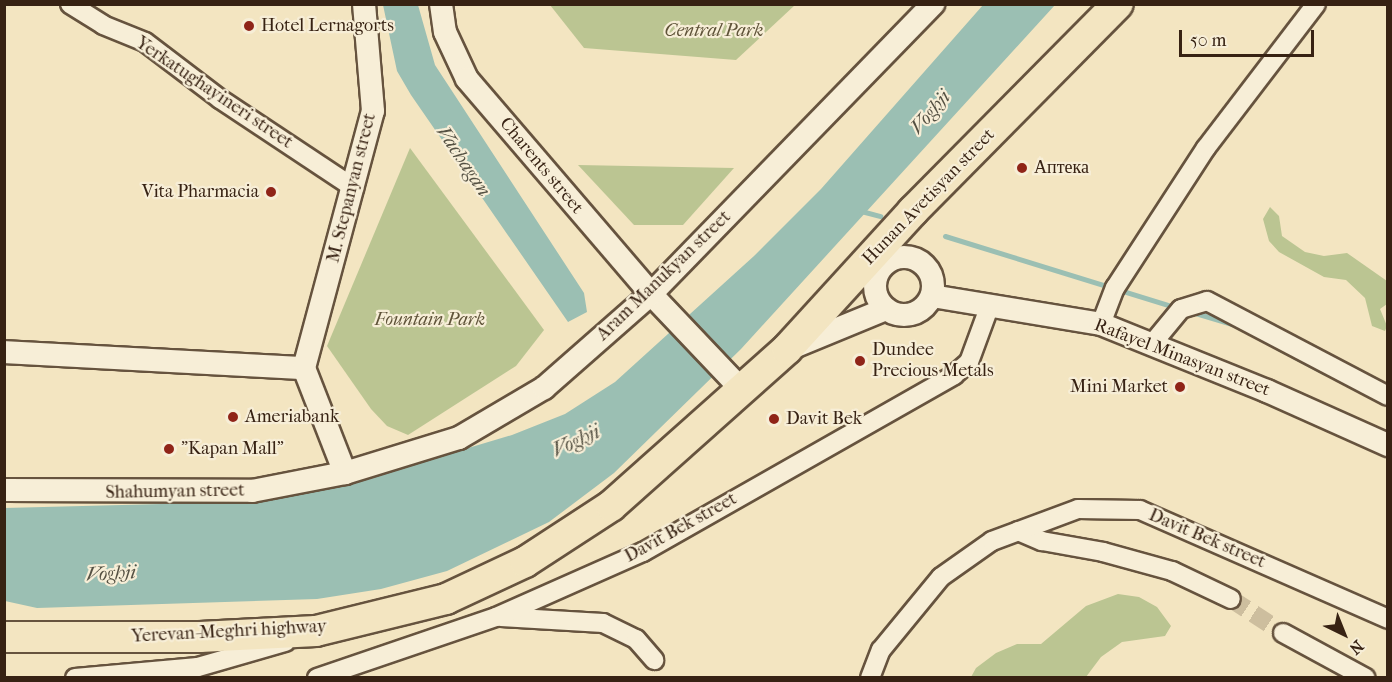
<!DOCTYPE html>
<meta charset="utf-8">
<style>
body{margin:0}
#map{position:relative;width:1392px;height:682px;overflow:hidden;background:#f3e5c1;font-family:"IM FELL French Canon",serif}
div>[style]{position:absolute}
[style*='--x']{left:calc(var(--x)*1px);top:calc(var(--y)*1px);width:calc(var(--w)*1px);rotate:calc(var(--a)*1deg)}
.green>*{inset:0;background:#bbc592}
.water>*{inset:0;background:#9bbfb3}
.stream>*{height:5px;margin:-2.5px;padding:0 2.5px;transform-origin:2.5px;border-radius:2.5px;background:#9bbfb3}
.minor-tunnel>*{height:18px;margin-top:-9px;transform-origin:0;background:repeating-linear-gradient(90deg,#cdbe9e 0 18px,transparent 0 27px)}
.roads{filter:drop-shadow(2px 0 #66533e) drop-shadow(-2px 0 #66533e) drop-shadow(0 2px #66533e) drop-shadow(0 -2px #66533e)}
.minor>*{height:18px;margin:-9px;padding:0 9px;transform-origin:9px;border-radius:9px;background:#f7eed7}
.tertiary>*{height:22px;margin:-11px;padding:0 11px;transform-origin:11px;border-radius:11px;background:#f7eed7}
.tertiary>.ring{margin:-11px;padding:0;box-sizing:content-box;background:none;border:22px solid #f7eed7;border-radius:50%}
.trunk>*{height:30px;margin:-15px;padding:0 15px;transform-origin:15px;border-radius:15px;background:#f3e5c1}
.dots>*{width:16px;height:16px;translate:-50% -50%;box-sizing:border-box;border:3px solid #f7eed7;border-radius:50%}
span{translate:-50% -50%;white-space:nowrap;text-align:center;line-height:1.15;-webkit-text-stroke:4.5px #f7eed7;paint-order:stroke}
.poi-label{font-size:18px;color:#372213}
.left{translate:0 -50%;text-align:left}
.right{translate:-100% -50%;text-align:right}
.park-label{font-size:18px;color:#5f5339;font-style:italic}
.street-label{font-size:18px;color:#372213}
.water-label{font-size:20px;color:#555143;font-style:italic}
.frame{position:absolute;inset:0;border:6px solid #372213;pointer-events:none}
.north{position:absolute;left:1314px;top:604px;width:60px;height:60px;-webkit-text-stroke:4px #f7eed7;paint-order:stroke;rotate:137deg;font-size:16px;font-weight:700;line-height:24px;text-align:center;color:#372213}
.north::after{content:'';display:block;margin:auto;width:21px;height:27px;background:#372213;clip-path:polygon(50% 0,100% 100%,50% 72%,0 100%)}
.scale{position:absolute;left:1179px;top:30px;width:135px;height:27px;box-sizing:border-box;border:3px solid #372213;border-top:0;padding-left:8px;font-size:18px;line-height:21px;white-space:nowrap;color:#372213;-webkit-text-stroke:4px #f7eed7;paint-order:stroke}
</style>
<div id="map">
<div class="green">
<i style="clip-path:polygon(550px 5px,795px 5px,736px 60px,584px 48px)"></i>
<i style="clip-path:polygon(410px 148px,544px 330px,516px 366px,408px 435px,387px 426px,371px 409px,327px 346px)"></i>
<i style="clip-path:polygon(578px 165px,734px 168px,683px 225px,634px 225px)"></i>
<i style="clip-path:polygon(1270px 207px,1279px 216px,1282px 236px,1305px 252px,1324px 256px,1347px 253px,1387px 281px,1387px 304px,1380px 309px,1387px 326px,1385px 331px,1372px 326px,1365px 298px,1346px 280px,1324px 277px,1279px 252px,1269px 241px,1263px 219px)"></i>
<i style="clip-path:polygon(1118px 594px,1139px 597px,1157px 607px,1171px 626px,1165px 636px,1122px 642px,1101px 657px,1086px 677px,971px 677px,976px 668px,996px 653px,1017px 644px,1041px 644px,1086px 606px)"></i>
</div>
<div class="water">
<i style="clip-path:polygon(383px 5px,418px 5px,435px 65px,584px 293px,587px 312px,568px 322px,411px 95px,397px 71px)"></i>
<i style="clip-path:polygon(983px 5px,1055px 5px,741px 349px,614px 473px,549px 522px,447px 571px,381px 589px,317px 599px,37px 608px,5px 601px,4px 508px,240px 502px,368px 478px,512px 435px,565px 414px,615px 382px,754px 256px,821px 189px)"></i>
</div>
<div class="stream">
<i style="--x:861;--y:211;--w:20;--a:15"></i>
<i style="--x:945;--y:236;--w:244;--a:17.2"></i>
<i style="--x:1192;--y:312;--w:48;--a:16.9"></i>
<i style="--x:1278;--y:348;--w:53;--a:28"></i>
</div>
<div class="minor-tunnel">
<i style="--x:1231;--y:599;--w:62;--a:33.2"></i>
</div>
<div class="roads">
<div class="minor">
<i style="--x:70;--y:4;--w:39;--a:32"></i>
<i style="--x:103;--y:25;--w:45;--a:22"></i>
<i style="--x:145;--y:42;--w:94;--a:37.2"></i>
<i style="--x:220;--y:99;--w:161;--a:33.6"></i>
<i style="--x:1101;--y:324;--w:39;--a:-69"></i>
<i style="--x:1115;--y:288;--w:167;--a:-57"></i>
<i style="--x:1206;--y:148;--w:181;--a:-52.6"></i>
<i style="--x:1152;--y:344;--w:45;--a:-50.4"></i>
<i style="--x:1181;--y:309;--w:27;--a:-17"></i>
<i style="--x:1207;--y:301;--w:204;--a:27.7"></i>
<i style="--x:1018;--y:531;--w:26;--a:23"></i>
<i style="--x:1042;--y:541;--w:62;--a:10.2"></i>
<i style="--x:1103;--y:552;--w:72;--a:15.4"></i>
<i style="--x:1172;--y:571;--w:65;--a:25.4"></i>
<i style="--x:501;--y:617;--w:102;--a:3.4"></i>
<i style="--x:603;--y:623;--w:37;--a:26"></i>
<i style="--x:636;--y:639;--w:28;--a:49"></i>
<i style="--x:1283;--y:633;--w:94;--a:28.5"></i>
<i style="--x:75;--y:678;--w:123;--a:-5.1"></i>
<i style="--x:198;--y:667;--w:91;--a:-16"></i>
<i style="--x:317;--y:678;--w:189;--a:-18.8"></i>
<i style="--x:496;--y:617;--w:161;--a:-23.9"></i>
<i style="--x:643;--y:552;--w:358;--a:-29.6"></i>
<i style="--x:954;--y:375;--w:20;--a:-41"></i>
<i style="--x:969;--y:362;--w:61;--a:-69.8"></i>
<i style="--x:870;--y:678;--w:30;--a:-69"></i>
<i style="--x:881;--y:650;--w:94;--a:-50.6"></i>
<i style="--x:941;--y:577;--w:62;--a:-35.2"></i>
<i style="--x:992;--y:541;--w:92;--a:-20.4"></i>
<i style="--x:1078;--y:509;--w:62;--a:0.9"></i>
<i style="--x:1140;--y:510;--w:271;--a:23.7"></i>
</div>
<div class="tertiary">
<i style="--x:441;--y:4;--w:28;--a:82"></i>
<i style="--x:445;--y:32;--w:52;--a:64.9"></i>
<i style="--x:467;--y:79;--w:283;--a:49.4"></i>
<i style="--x:651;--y:294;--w:132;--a:46.5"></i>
<i class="ring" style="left:875px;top:257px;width:36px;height:36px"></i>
<i style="--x:932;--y:296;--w:171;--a:9.4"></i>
<i style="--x:1101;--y:324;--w:179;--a:22"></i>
<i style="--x:1267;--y:391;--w:133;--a:24.1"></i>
<i style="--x:791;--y:348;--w:103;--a:-22.3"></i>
<i style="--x:4;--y:352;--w:300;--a:3.1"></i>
<i style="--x:304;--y:368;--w:266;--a:-75"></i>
<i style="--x:373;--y:111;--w:107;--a:-94.8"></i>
<i style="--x:304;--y:368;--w:113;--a:68.7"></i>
<i style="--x:4;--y:490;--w:248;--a:0.2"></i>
<i style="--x:252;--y:491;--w:95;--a:-11"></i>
<i style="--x:345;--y:473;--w:119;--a:-17.1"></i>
<i style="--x:459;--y:438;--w:99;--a:-30.5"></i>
<i style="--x:544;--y:388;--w:142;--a:-41.3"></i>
<i style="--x:651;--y:294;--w:405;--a:-45.8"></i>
</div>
<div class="trunk">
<i style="--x:4;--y:637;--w:196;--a:0"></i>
<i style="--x:200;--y:637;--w:116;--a:-3"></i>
<i style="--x:316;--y:631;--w:134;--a:-13.8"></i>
<i style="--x:446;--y:599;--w:87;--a:-25.1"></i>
<i style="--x:525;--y:562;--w:103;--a:-33.1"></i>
<i style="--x:611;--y:506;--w:236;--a:-41.7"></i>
<i style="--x:787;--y:349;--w:187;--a:-47.6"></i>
<i style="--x:913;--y:211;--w:291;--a:-45.3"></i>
</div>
</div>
<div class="dots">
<i style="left:249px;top:26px;background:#8f2418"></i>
<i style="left:1022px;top:168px;background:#8f2418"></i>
<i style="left:271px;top:192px;background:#8f2418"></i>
<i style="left:860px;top:361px;background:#8f2418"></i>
<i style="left:1180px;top:387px;background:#8f2418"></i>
<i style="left:233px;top:417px;background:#8f2418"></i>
<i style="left:774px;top:419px;background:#8f2418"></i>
<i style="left:169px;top:449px;background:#8f2418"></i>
</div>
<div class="poi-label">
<span class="left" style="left:261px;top:26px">Hotel Lernagorts</span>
<span class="left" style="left:1034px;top:168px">Аптека</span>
<span class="right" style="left:259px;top:192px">Vita Pharmacia</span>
<span class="left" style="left:872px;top:361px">Dundee<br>Precious Metals</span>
<span class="right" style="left:1168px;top:387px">Mini Market</span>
<span class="left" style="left:245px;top:417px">Ameriabank</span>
<span class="left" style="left:786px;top:419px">Davit Bek</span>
<span class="left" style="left:181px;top:449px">"Kapan Mall"</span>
</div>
<div class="park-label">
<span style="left:714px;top:31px">Central Park</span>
<span style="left:430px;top:320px">Fountain Park</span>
</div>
<div class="street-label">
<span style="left:214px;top:93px;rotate:34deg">Yerkatughayineri street</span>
<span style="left:541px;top:166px;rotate:50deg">Charents street</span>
<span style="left:352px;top:188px;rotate:-76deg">M. Stepanyan street</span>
<span style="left:929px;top:197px;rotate:-46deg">Hunan Avetisyan street</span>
<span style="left:664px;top:276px;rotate:-44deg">Aram Manukyan street</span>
<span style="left:1182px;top:358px;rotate:21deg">Rafayel Minasyan street</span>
<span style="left:175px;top:492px;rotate:-1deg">Shahumyan street</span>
<span style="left:681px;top:528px;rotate:-29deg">Davit Bek street</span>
<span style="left:1207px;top:539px;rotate:23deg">Davit Bek street</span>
<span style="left:229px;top:632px;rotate:-3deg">Yerevan-Meghri highway</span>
</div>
<div class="water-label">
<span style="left:930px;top:112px;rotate:-49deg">Voghji</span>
<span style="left:464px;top:161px;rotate:56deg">Vachagan</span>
<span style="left:576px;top:441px;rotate:-25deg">Voghji</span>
<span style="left:111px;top:573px;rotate:-3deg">Voghji</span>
</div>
<div class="frame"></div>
<div class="north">N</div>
<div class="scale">50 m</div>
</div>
